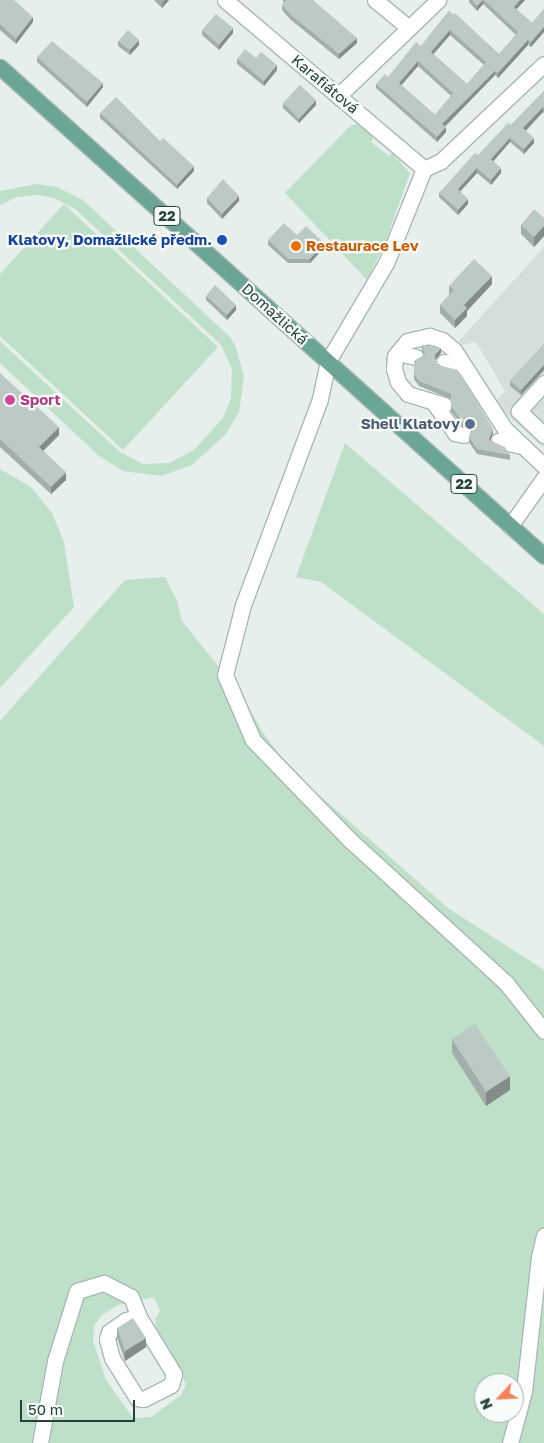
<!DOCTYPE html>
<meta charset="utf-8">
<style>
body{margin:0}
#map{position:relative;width:544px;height:1443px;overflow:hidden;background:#e6efeb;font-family:"Golos Text",sans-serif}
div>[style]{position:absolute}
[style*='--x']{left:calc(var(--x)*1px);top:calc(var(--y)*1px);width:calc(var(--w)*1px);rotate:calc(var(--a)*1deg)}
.built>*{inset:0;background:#d4dfda}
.green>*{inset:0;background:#bfe0c8}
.roads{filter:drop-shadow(1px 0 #a8b8b2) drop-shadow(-1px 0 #a8b8b2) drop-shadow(0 1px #a8b8b2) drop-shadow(0 -1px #a8b8b2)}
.minor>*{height:15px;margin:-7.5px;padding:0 7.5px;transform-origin:7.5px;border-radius:7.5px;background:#fff}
.major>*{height:15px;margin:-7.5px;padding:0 7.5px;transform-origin:7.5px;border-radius:7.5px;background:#6aa596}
.wall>*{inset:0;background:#a1aea9}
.shaded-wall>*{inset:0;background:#838d89}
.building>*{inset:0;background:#bbcac4}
.dots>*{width:14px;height:14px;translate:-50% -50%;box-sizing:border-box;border:2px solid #f7fbf9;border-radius:50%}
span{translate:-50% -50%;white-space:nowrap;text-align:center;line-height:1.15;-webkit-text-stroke:4.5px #f7fbf9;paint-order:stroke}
.shield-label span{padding:1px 4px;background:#f7fbf9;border:1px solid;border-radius:4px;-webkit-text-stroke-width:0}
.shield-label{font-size:14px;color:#24423a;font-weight:700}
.street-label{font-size:15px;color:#24423a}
.transit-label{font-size:15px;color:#164399;font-weight:700}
.right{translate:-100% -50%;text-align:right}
.food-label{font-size:15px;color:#c56008;font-weight:700}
.left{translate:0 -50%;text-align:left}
.hotel-label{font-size:15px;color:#b23c85;font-weight:700}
.service-label{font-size:15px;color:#4e5e75;font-weight:700}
.north{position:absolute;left:474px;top:1373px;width:50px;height:50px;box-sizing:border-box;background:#f7fbf9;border:1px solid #a3b1ad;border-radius:50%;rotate:245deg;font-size:14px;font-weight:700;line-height:20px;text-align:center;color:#24423a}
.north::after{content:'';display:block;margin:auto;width:18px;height:22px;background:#f4845f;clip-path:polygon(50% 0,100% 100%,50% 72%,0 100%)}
.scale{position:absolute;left:20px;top:1400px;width:115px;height:22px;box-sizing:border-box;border:2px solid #24423a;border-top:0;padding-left:6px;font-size:15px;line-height:18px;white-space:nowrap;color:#24423a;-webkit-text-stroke:4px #f7fbf9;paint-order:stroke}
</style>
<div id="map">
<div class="built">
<i style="clip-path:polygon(544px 247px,544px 448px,506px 414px,497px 400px,505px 391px,476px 342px,462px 345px,459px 341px)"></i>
</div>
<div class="green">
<i style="clip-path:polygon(357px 124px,374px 137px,371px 142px,389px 156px,392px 153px,410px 173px,385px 243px,367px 280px,285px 193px,350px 126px)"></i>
<i style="clip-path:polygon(37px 184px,57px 187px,83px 200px,230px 337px,236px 347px,244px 377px,239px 412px,226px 434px,192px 465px,161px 476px,123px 471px,99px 456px,0 363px,0 341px,120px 452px,143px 464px,169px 463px,194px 450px,223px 418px,231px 398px,232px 369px,221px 345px,75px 209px,54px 198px,37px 195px,17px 197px,0 205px,0 191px)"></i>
<i style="clip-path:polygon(64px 204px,218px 347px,123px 450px,0 336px,0 274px)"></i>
<i style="clip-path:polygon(345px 443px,544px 614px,544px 746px,321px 582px,296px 577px)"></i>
<i style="clip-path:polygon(0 469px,31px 487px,52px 513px,64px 542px,74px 607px,0 688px)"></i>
<i style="clip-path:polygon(evenodd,165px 577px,177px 601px,182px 621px,239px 692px,266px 737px,293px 772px,448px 908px,544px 970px,544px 1443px,0 1443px,0 721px,125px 580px,165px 577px,154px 1297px,160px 1311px,155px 1319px,156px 1327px,186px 1384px,181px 1395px,151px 1417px,133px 1418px,106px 1380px,93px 1341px,94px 1326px,102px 1315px,118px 1305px,154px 1297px,165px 577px,484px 1383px,514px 1383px,514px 1413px,484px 1413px,484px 1383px)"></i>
</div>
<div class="roads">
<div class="minor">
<i style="--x:225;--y:0;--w:261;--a:40.3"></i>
<i style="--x:375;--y:0;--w:44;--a:39.5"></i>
<i style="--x:338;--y:96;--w:139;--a:-43.8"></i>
<i style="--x:424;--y:169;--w:101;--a:112"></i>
<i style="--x:386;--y:263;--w:114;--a:120.6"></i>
<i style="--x:328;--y:361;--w:39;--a:102"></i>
<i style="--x:320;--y:399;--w:220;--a:110.5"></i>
<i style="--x:243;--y:605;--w:72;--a:104.4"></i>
<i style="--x:225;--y:675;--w:71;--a:66.7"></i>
<i style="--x:253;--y:740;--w:139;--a:45.9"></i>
<i style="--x:350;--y:840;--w:212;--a:42.5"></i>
<i style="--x:506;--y:983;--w:61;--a:51.6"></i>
<i style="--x:424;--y:169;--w:19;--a:-25"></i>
<i style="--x:441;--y:161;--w:141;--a:-43.3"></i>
<i style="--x:397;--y:353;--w:19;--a:12"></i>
<i style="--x:444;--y:362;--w:20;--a:11"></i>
<i style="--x:544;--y:383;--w:38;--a:132"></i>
<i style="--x:519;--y:411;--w:35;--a:44"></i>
<i style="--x:434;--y:403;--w:37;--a:55"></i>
<i style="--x:455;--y:433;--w:9;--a:13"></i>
<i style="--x:444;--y:405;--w:38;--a:-163"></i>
<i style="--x:408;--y:394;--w:16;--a:-130"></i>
<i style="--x:398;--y:382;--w:14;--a:-107"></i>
<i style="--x:394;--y:369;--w:13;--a:-86"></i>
<i style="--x:395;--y:356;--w:19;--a:-51"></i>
<i style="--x:407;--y:341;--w:23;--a:-13"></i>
<i style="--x:429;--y:336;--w:14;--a:17"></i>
<i style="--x:442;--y:340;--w:16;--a:40"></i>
<i style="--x:454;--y:350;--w:94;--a:57.2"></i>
<i style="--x:505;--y:429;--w:54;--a:43.5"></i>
<i style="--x:498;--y:441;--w:25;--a:12"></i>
<i style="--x:510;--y:526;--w:59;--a:-54.7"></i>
<i style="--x:40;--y:1443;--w:83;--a:-79.6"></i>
<i style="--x:55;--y:1361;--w:73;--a:-72.6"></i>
<i style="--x:77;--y:1291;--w:28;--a:-17"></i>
<i style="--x:104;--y:1283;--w:30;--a:27"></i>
<i style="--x:131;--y:1297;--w:22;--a:68"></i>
<i style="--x:139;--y:1317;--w:67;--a:58.4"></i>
<i style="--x:174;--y:1374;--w:11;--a:105"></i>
<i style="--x:171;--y:1385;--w:31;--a:153"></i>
<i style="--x:143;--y:1399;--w:6;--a:-171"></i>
<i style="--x:137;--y:1398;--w:47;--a:-122"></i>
<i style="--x:112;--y:1358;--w:20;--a:-105"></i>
<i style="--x:107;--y:1339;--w:7;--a:-74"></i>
<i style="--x:109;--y:1332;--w:21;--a:-35"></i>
<i style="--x:126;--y:1320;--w:13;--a:-13"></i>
<i style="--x:510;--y:1443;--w:54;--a:-74.9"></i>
<i style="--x:524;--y:1391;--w:135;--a:-83.6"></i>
<i style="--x:539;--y:1257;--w:22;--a:-77"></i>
</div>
<div class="major">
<i style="--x:0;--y:67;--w:731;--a:41.95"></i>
</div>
</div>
<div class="wall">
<i style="clip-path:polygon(0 0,33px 22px,16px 44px,0 30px)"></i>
<i style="clip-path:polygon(154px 0,169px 0,162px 8px)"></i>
<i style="clip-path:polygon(282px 0,313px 0,357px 43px,339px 59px,291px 20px,282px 10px,282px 5px,284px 2px)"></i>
<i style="clip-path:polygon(evenodd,469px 0,525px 0,516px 9px,532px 23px,544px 9px,544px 32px,531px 47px,528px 45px,498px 78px,495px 75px,445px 127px,446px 132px,437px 142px,376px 88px,376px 84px,388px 77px,421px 46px,449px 11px,499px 54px,516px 35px,483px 4px,477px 11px,469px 2px,469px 0,450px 35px,484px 65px,467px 84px,433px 54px,450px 35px,469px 0,418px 66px,451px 96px,435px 115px,401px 85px,418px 66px)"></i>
<i style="clip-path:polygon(202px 30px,233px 33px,219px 50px,202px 35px)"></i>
<i style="clip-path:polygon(118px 41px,139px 45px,130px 55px,118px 46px)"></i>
<i style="clip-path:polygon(37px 57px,103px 87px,87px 107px,37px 62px)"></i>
<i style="clip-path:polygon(256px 58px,277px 70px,264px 86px,237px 64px,237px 59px)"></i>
<i style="clip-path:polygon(544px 91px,544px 113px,543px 112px,526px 131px,534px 143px,524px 154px,510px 142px,493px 161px,501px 173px,491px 185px,477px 173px,460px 191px,468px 204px,458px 215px,439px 197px,439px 193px,511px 125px)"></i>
<i style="clip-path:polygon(283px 103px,316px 105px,299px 123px,283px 108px)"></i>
<i style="clip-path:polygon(100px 113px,160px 141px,194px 171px,177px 189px,100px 118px)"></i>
<i style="clip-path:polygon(207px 198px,239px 201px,222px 219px,207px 203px)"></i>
<i style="clip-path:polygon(544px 218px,544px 236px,534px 247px,521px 234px,521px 225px)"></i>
<i style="clip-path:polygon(268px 240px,324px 248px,310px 263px,288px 263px,268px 245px)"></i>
<i style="clip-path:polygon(492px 284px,467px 311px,467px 316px,455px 328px,440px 313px,440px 305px,450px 294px,449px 294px,449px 286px)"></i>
<i style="clip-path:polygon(206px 296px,236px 310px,227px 320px,206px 300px)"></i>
<i style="clip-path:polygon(544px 344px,544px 370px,521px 395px,510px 386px,510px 381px)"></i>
<i style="clip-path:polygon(422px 345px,441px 353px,435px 359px,435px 361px,493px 433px,491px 440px,510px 455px,510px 460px,477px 454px,469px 442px,469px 437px,471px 431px,461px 425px,451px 411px,451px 399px,419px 386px,414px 379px,414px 361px,424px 355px,422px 350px)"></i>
<i style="clip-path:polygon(0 373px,59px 435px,43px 451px,66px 480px,51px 494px,0 447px)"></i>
<i style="clip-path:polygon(452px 1039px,510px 1090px,486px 1106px,452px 1053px)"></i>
<i style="clip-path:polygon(117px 1328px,146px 1347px,125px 1361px,117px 1338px)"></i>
</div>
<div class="shaded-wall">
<i style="clip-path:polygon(165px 0,169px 0,162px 8px,162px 3px)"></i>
<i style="clip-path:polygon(483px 0,483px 4px,477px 11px,477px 6px)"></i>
<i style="clip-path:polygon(520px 0,525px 0,514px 12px,514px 7px)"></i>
<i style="clip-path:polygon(33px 17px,33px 22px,16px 44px,16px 39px)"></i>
<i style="clip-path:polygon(544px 27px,544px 32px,531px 47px,531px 42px)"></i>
<i style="clip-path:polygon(233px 28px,233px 33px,219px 50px,219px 45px)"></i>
<i style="clip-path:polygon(450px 30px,450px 35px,431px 57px,431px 52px)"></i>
<i style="clip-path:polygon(357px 38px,357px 43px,339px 59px,339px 54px)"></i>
<i style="clip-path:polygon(139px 40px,139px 45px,130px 55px,130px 50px)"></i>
<i style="clip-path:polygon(528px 40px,528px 45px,498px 78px,498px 73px)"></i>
<i style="clip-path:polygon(418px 61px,418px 66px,399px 88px,399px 83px)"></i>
<i style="clip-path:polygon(277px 65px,277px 70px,264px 86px,264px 81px)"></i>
<i style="clip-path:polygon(495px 71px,495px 75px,442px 129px,442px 124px)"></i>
<i style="clip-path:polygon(103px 83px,103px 87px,87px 107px,87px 102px)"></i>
<i style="clip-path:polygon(316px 100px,316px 105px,299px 123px,299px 119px)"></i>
<i style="clip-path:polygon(543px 107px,543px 112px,523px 133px,523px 128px)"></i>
<i style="clip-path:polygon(446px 127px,446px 132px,437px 142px,437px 137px)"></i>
<i style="clip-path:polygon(510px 138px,510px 142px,491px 164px,491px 159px)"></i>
<i style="clip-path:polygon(534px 138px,534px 143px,524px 154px,524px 149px)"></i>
<i style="clip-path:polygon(194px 166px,194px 171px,177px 189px,177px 185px)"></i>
<i style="clip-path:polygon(477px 168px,477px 173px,458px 194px,458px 189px)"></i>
<i style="clip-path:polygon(501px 168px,501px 173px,491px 185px,491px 180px)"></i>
<i style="clip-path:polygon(239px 196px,239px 201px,222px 219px,222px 214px)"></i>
<i style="clip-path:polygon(468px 199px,468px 204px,458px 215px,458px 210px)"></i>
<i style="clip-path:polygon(544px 226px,544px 236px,534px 247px,534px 237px)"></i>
<i style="clip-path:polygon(324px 243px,324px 248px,310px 263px,310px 259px)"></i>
<i style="clip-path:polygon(492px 276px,492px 284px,467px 311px,467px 316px,455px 328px,455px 320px,464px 305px)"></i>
<i style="clip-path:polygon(236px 305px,236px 310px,227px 320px,227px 315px)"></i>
<i style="clip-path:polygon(441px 348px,441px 353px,435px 360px,435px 355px)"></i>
<i style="clip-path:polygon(544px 365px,544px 370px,521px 395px,521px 390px)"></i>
<i style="clip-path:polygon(59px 427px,59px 435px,39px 455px,39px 447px)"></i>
<i style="clip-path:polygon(493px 429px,493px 433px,489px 444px,489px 440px)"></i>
<i style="clip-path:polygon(66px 472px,66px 480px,51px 494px,51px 487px)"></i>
<i style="clip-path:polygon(510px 1076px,510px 1090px,486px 1106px,486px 1092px)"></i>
<i style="clip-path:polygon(146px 1338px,146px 1347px,125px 1361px,125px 1351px)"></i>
</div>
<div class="building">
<i style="clip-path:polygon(0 0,14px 0,33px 17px,16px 39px,0 24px)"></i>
<i style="clip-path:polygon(286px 0,313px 0,357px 38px,339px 54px,291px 15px,282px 5px)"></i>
<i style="clip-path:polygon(472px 0,483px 0,477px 6px)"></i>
<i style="clip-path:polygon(evenodd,484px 0,520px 0,514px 7px,532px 23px,544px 9px,544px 27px,531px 42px,528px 40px,498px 73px,495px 71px,442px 124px,446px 127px,437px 137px,376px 84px,385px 74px,388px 77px,416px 42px,421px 46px,449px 11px,453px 15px,455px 13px,499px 54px,518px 32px,484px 0,450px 30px,486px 62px,467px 84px,431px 52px,450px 30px,484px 0,418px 61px,453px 93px,435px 115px,399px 83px,418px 61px)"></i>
<i style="clip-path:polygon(216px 14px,233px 28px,219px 45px,202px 30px)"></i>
<i style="clip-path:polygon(128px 30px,139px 40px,130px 50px,118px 41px)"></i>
<i style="clip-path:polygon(52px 41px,103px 83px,87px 102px,37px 57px)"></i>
<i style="clip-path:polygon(245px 49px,256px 58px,261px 52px,277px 65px,264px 81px,237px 59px)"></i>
<i style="clip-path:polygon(300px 85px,316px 100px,299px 119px,283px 103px)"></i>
<i style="clip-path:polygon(544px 91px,544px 108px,543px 107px,523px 128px,534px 138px,524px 149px,510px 138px,491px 159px,501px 168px,491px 180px,477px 168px,458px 189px,468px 199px,458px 210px,439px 193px,475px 153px,478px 155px,508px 123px,511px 125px)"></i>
<i style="clip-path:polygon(116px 97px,160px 141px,163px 138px,194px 166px,177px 185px,100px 113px)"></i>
<i style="clip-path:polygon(223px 179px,239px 196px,222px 214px,207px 198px)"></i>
<i style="clip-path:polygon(534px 209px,544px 218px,544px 226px,534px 237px,521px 225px)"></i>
<i style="clip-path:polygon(284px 223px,297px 235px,306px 226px,324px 243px,310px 259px,288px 259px,268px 240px)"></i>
<i style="clip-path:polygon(474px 259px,492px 276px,464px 305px,467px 308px,455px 320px,440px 305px,454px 290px,449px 286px)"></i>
<i style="clip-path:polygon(215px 285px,236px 305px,227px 315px,206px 296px)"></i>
<i style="clip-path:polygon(544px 344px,544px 365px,521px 390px,510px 381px)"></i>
<i style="clip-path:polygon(422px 345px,441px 348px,435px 355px,435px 361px,442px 366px,458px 370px,493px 429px,489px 440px,505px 447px,510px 455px,477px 449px,469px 437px,473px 427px,461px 420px,451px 406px,451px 394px,419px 381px,414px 374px,414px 361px,425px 355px)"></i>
<i style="clip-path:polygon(0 373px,59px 427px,39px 447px,66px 472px,51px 487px,0 439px)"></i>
<i style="clip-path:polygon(475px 1024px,510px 1076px,486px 1092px,452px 1039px)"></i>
<i style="clip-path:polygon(133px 1318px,146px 1338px,125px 1351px,117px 1328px)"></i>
</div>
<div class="dots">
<i style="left:222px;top:240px;background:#1a4fb4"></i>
<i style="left:296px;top:246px;background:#e8710a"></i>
<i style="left:10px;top:400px;background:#d1479c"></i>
<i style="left:470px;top:424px;background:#5c6f8a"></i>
</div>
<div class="shield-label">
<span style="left:167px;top:216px">22</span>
<span style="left:464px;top:484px">22</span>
</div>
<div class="street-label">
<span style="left:325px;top:84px;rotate:40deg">Karafiátová</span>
<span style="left:275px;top:314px;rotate:42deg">Domažlická</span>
</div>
<div class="transit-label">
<span class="right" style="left:212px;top:240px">Klatovy, Domažlické předm.</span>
</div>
<div class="food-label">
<span class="left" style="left:306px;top:246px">Restaurace Lev</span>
</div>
<div class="hotel-label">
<span class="left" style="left:20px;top:400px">Sport</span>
</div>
<div class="service-label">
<span class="right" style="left:460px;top:424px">Shell Klatovy</span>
</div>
<div class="north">N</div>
<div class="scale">50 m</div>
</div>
